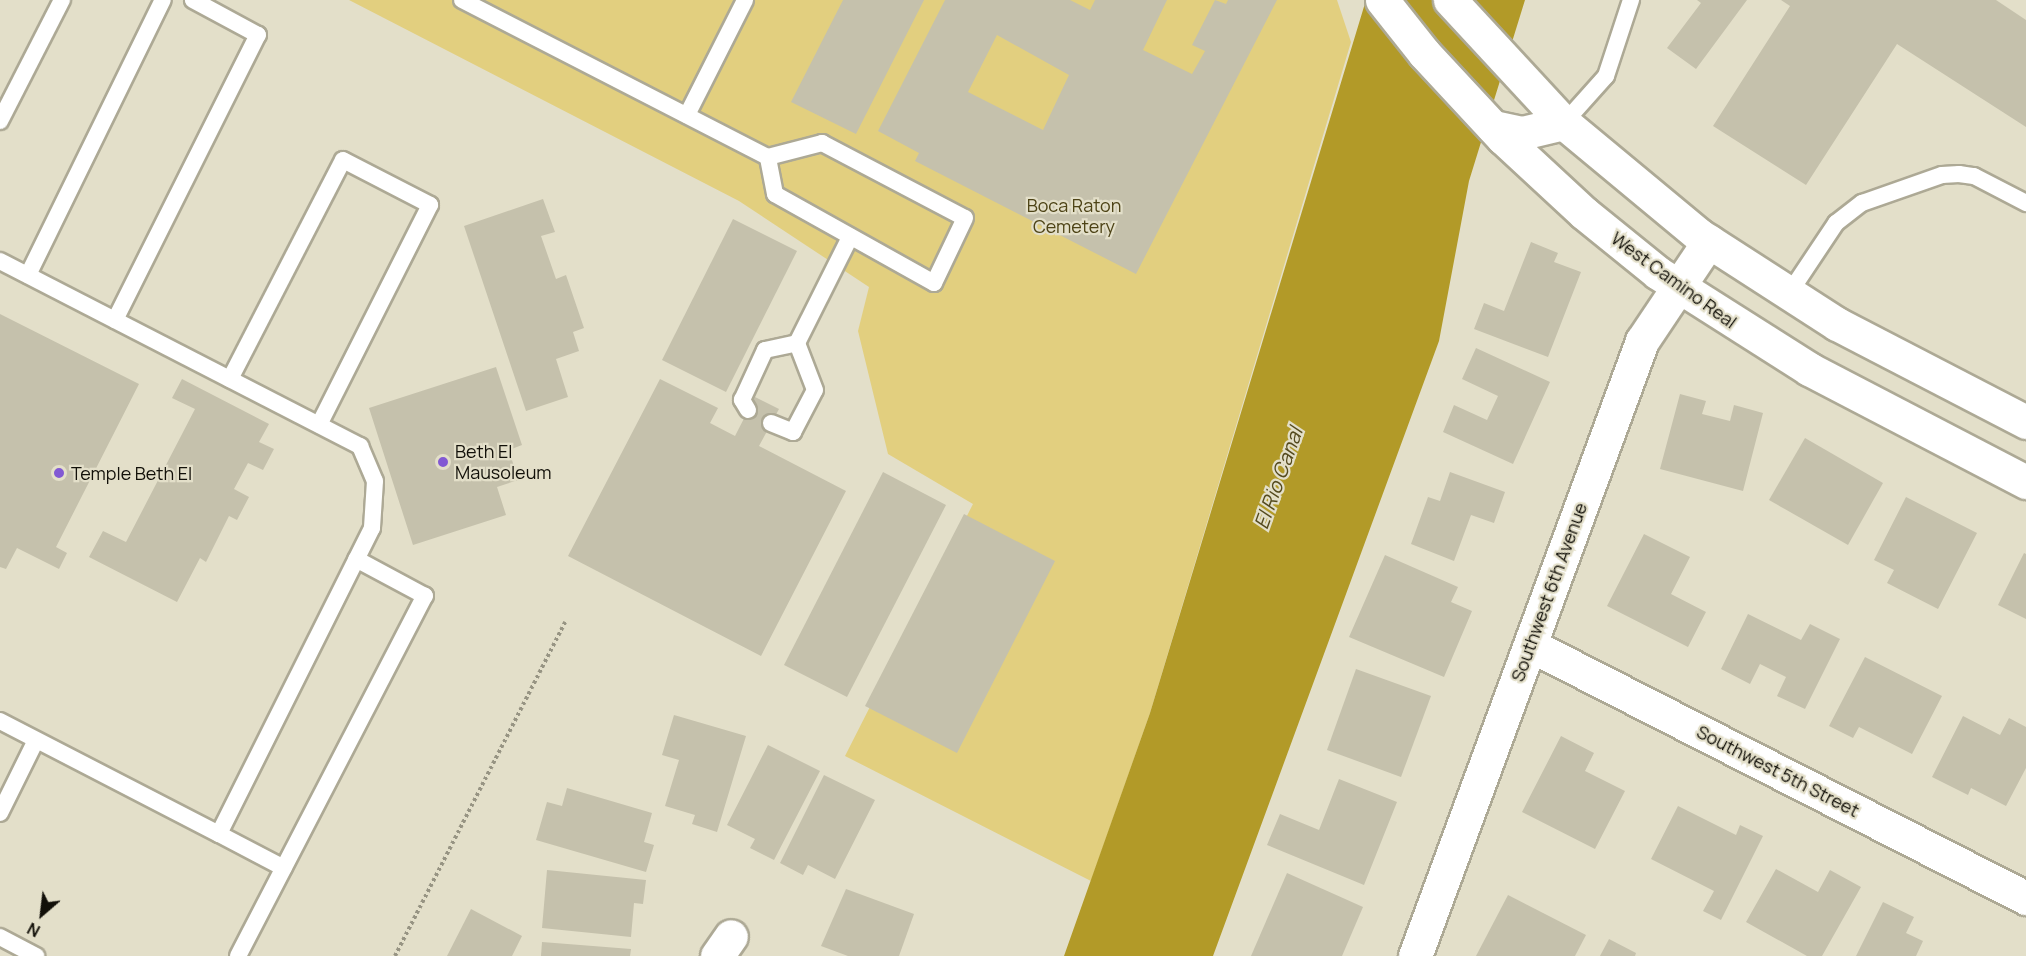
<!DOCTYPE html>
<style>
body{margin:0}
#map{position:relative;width:2026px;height:956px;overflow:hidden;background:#e3dfc9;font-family:Manrope,sans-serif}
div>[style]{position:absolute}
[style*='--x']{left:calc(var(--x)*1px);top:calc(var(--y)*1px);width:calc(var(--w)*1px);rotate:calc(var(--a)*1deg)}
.green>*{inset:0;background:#e2cf7f}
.water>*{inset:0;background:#b29a28}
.building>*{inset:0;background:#c5c1ac}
.path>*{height:4px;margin-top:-2px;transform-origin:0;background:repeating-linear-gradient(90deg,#979483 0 3px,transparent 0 6px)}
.roads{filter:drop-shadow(2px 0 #ada995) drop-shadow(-2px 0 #ada995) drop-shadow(0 2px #ada995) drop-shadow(0 -2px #ada995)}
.service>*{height:16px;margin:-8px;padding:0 8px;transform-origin:8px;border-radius:8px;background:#fff}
.minor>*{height:33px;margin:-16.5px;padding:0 16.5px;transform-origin:16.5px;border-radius:16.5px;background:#fff}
.tertiary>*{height:33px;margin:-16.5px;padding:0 16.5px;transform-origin:16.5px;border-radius:16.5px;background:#fff}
.dots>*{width:16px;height:16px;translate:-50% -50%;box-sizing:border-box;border:3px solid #e3dfc9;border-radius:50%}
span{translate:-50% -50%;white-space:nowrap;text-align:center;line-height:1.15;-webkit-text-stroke:4.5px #e3dfc9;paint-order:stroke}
.park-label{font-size:18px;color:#4d4316}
.street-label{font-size:18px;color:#121009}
.poi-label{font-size:18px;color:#121009}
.left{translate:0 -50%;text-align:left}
.water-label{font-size:20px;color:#544a1e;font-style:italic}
.north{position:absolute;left:12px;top:884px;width:60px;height:60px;-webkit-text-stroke:4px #e3dfc9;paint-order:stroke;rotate:208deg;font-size:16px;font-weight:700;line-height:24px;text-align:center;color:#121009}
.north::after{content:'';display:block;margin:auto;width:21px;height:27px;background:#121009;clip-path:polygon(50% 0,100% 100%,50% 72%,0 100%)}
</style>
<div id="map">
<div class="green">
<i style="clip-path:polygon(349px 0,1337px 0,1351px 42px,1150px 713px,1091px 881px,845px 756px,973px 504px,888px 454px,858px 331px,869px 287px,739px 201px)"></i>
</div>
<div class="water">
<i style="clip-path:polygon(1366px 0,1525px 0,1469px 181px,1439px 341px,1213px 956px,1064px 956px,1150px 713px)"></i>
</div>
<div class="building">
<i style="clip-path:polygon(843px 0,924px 0,856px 134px,791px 102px)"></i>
<i style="clip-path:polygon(evenodd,945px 0,1070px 0,1090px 10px,1095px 0,1167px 0,1143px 50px,1192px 74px,1205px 51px,1192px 45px,1215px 0,1226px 4px,1228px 0,1277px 0,1136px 274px,915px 161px,919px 153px,878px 131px,945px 0,997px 35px,1069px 75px,1043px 130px,968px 92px,997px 35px)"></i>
<i style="clip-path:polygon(1697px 0,1747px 0,1696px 69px,1667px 48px,1701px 3px)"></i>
<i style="clip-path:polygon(1781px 0,1996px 0,2026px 20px,2026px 127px,1897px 44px,1806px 185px,1713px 126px,1790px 6px)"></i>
<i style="clip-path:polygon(543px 199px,555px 232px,541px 236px,556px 279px,566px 275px,584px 328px,573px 332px,579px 351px,556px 359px,568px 397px,526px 411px,464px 226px)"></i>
<i style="clip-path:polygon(733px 219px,797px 251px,726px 392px,662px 360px)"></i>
<i style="clip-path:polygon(1531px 242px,1558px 253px,1554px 262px,1581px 272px,1548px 357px,1474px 329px,1484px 303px,1504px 311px)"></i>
<i style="clip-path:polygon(0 314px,139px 384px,56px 547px,67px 553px,59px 569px,17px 548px,6px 569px,0 567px)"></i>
<i style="clip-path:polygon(1476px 348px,1550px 382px,1513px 464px,1443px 432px,1454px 405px,1487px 420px,1498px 396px,1462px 379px)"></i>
<i style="clip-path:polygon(496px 367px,522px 445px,509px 450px,518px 480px,497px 487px,506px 515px,413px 545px,369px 408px)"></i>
<i style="clip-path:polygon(182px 379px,269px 424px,259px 442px,274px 449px,263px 470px,248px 463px,234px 489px,249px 497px,237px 520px,229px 516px,206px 562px,200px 558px,177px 602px,89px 557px,103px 531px,126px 542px,195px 409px,172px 398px)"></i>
<i style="clip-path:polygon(660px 379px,718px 408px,710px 423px,735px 436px,755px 397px,779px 409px,759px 446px,846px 491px,761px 656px,568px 556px)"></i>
<i style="clip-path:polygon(1680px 394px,1706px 401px,1702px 414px,1730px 421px,1734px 405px,1763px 413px,1743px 491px,1660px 469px)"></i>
<i style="clip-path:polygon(1805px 438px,1883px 483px,1848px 545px,1769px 500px)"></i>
<i style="clip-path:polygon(883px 472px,946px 505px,847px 697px,784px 665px)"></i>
<i style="clip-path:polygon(1450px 472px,1505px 492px,1494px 523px,1471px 515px,1454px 561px,1411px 544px,1428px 497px,1440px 501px)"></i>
<i style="clip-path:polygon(1906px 497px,1977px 533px,1938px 609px,1887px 583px,1894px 570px,1874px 560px)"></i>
<i style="clip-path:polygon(964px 514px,1055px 561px,957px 753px,865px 706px)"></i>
<i style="clip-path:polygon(1644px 534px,1690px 557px,1671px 594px,1706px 612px,1688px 647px,1607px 606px)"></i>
<i style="clip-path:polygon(2024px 553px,2026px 554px,2026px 619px,1998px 605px)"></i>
<i style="clip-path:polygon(1385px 555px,1458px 587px,1451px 602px,1472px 611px,1444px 677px,1349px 637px)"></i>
<i style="clip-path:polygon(1748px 614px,1801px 640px,1810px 624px,1840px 639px,1805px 709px,1777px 696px,1786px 677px,1760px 664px,1750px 684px,1721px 669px)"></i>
<i style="clip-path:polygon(1865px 657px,1942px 696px,1912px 754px,1859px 727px,1853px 738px,1829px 726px)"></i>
<i style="clip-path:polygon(1356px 669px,1431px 696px,1401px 777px,1327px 750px)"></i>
<i style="clip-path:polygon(674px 715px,746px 736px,717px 832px,692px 824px,695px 815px,665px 806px,679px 760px,662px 755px)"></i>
<i style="clip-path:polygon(1963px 716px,2000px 735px,2009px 718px,2026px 727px,2026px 768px,2006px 806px,1971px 788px,1968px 795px,1932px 777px)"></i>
<i style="clip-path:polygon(1561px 736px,1594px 753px,1585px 771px,1625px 791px,1595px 849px,1522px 812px)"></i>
<i style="clip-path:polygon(768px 745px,820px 771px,774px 860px,750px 848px,755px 839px,727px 825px)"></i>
<i style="clip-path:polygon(824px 775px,875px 800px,835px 879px,808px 865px,803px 875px,780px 863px)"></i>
<i style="clip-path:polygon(1339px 779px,1397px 802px,1364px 885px,1267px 845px,1280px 814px,1319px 830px)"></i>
<i style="clip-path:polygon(567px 788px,652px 813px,644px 842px,654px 845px,646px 872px,536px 840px,547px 802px,562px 806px)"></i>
<i style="clip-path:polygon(1678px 806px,1736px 835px,1740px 825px,1763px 836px,1721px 920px,1703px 911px,1714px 891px,1651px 859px)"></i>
<i style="clip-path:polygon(1776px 869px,1818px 892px,1830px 870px,1861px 887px,1822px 956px,1807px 956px,1746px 922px)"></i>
<i style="clip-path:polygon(547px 870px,646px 880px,643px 904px,634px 903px,631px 937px,542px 928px)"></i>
<i style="clip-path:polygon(1287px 873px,1363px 907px,1342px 956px,1251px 956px)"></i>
<i style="clip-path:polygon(846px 889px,914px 914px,899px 956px,848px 956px,821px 946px)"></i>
<i style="clip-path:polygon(1508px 895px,1586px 935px,1575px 956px,1476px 956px)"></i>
<i style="clip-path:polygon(1883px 902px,1914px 917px,1906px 933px,1923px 941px,1916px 956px,1856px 956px)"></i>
<i style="clip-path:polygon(471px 909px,522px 936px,512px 956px,447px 956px)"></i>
<i style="clip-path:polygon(1609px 939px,1636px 953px,1635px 956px,1600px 956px)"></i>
<i style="clip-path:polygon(542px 942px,631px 949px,630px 956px,541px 956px)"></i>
</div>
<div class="path">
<i style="--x:395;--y:956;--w:375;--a:-63"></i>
</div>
<div class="roads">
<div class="service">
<i style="--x:462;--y:0;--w:344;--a:27.2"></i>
<i style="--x:687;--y:115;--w:129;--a:-63.2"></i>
<i style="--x:0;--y:121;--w:136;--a:-62.9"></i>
<i style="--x:1564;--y:123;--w:63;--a:-48.2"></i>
<i style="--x:1606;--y:76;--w:80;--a:-71.8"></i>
<i style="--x:822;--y:143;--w:161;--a:27.7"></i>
<i style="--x:965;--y:218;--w:72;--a:115.5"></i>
<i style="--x:934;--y:283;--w:182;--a:-150.8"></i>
<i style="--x:775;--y:194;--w:38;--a:-101"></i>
<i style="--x:768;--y:157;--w:56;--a:-14.5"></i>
<i style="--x:0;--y:261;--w:405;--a:27.2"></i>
<i style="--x:360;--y:446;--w:38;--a:67"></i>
<i style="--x:375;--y:481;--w:47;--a:93.7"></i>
<i style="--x:372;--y:528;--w:342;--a:116.6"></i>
<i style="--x:219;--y:834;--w:73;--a:27.6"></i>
<i style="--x:28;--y:275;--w:306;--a:-63.9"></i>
<i style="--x:1788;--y:295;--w:87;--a:-56.3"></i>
<i style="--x:1836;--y:223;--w:33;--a:-38"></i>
<i style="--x:1862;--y:203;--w:85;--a:-19.3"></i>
<i style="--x:1942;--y:175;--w:17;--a:-3"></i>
<i style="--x:1959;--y:174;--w:15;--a:8"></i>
<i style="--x:1974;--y:176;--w:59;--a:27.4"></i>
<i style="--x:115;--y:320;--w:319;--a:-63.4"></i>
<i style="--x:258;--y:35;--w:74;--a:-151.7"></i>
<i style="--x:230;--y:379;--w:246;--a:-62.7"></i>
<i style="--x:343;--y:160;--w:98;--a:27.3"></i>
<i style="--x:430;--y:205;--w:246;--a:116.8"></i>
<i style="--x:748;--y:410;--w:12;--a:-121"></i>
<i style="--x:742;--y:400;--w:55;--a:-65.3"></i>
<i style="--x:765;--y:350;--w:33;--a:-12"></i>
<i style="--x:797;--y:343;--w:119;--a:-63.4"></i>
<i style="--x:771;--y:423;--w:24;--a:22"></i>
<i style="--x:793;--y:432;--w:47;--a:-62.4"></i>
<i style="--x:815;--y:390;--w:50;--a:-111"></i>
<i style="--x:0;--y:721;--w:246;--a:27.3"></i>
<i style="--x:0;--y:813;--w:81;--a:-63.7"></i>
<i style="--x:0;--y:937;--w:41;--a:27.8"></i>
<i style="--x:238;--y:956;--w:406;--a:-62.6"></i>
<i style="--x:425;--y:596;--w:78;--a:-151.8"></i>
</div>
<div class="minor">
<i style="--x:1530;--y:645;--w:557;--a:27.03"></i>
<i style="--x:717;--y:956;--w:24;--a:-55"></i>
<i style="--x:1415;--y:956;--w:656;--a:-69.74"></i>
<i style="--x:1642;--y:341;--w:120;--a:-56.2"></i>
</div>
<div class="tertiary">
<i style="--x:1382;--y:0;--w:68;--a:51.6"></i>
<i style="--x:1424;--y:53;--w:116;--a:47.1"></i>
<i style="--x:1503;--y:138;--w:110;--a:42.8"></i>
<i style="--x:1584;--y:213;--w:95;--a:39"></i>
<i style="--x:1658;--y:273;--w:179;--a:32.4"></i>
<i style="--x:1809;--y:369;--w:245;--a:27.5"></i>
<i style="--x:1450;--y:0;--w:168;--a:47.2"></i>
<i style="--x:1564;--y:123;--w:175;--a:39.7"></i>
<i style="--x:1699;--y:235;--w:164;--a:32.8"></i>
<i style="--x:1837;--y:324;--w:213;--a:27.4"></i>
<i style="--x:1493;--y:127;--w:30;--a:12"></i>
<i style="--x:1522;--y:133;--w:43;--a:-13.4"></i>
</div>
</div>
<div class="dots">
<i style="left:443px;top:462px;background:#8259d3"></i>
<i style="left:59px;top:473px;background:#8259d3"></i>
</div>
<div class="park-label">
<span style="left:1074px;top:216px">Boca Raton<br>Cemetery</span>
</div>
<div class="street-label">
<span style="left:1674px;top:280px;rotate:36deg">West Camino Real</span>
<span style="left:1549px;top:592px;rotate:-70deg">Southwest 6th Avenue</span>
<span style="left:1778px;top:771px;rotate:27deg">Southwest 5th Street</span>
</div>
<div class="poi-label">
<span class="left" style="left:455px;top:462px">Beth El<br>Mausoleum</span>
<span class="left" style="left:71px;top:473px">Temple Beth El</span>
</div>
<div class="water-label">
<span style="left:1278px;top:478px;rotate:-70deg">El Rio Canal</span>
</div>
<div class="north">N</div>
</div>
